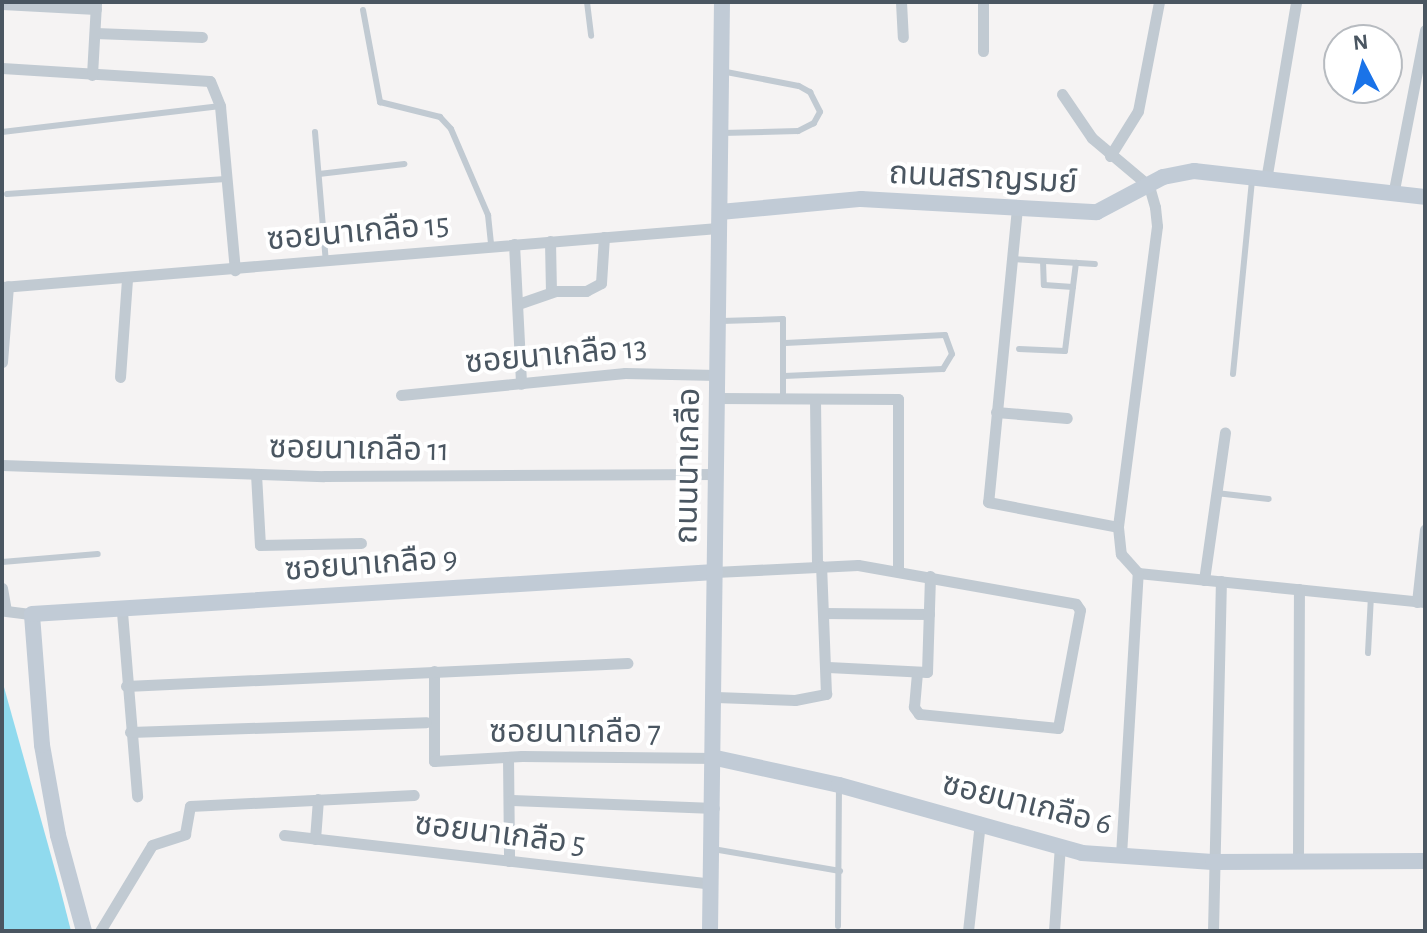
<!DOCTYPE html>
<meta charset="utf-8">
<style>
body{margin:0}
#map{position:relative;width:1427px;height:933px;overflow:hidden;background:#f5f3f3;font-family:"Alegreya Sans","Noto Sans Thai",sans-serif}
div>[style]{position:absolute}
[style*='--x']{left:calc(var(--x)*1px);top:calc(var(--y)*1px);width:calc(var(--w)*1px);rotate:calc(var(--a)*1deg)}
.water>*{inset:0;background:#90daee}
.lane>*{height:6px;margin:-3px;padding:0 3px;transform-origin:3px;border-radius:3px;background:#c1cad2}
.street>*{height:11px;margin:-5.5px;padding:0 5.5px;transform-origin:5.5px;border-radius:5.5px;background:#c1cad2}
.secondary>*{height:16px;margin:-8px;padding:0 8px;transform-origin:8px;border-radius:8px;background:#c1cbd6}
span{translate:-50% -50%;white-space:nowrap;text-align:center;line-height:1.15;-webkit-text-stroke:8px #fff;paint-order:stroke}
.street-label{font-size:32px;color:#4a5661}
.frame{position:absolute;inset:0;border:4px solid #4a5661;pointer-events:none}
.north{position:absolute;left:1323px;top:24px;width:80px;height:80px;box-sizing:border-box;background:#fff;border:2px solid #b7bbc0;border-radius:50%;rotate:354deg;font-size:22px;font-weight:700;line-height:32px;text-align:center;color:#4a5661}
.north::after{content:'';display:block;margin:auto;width:28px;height:36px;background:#1a73e8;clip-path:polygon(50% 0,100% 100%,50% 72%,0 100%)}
</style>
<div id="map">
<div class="water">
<i style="clip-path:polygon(2px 680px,59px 884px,71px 931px,2px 931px)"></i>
</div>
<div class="lane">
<i style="--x:587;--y:2;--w:34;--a:83"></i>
<i style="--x:363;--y:10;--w:94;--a:79.5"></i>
<i style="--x:380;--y:102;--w:62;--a:14"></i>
<i style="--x:440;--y:117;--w:16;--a:47"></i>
<i style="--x:451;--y:129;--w:94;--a:66.7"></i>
<i style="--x:488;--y:215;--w:31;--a:84"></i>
<i style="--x:721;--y:71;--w:79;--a:10.9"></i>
<i style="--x:799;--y:86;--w:13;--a:29"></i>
<i style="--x:810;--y:92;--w:22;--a:63"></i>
<i style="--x:820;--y:112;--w:13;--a:119"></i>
<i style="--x:814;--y:123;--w:18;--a:153"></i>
<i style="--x:798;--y:131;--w:76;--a:178.5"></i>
<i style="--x:2;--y:132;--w:220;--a:-6.8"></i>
<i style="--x:315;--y:132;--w:130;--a:85.2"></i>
<i style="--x:319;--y:174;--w:86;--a:-6.7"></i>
<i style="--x:7;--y:194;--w:219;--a:-3.9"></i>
<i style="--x:1011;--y:259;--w:84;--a:3.4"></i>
<i style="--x:1043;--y:261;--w:24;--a:88"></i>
<i style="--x:1044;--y:285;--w:29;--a:4"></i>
<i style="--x:721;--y:321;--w:62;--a:-1.8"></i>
<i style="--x:783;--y:319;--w:79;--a:90"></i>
<i style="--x:1019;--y:349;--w:46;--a:2.5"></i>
<i style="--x:1065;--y:351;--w:89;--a:-82.9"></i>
<i style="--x:1233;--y:374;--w:196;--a:-84.4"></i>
<i style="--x:784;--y:376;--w:159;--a:-2.5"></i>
<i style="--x:943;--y:369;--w:17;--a:-59"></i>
<i style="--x:952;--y:354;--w:20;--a:-110"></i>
<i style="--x:945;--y:335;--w:160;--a:177.1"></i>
<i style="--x:1216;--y:493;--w:53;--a:6.5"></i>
<i style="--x:2;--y:562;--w:96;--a:-4.8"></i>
<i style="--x:1368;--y:653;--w:58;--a:-87"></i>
<i style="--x:713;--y:849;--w:129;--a:9.8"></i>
<i style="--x:838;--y:926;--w:138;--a:-89.6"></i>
</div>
<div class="street">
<i style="--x:901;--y:2;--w:35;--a:87"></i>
<i style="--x:983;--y:2;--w:49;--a:90"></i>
<i style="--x:2;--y:4;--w:94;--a:3"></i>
<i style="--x:95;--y:33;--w:107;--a:2.1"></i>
<i style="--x:2;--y:68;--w:208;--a:3.6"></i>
<i style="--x:210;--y:81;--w:27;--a:68"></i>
<i style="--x:220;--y:106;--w:165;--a:84.8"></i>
<i style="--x:92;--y:75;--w:72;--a:-86.8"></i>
<i style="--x:1062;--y:94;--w:53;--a:55.7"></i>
<i style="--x:1092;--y:138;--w:75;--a:40.1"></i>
<i style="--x:1149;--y:186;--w:22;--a:74"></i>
<i style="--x:1155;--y:207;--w:19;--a:84"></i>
<i style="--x:1157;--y:226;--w:304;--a:97.4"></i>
<i style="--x:1118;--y:527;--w:27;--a:84"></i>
<i style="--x:1121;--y:554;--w:25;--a:48"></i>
<i style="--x:1138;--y:573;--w:288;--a:5.8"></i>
<i style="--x:1110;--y:156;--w:53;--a:-58.1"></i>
<i style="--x:1138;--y:111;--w:111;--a:-79.1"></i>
<i style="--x:1266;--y:180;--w:181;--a:-80.4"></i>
<i style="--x:1393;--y:195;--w:168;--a:-79"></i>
<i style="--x:1017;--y:208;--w:295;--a:95.6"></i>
<i style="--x:988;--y:502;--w:132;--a:10.9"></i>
<i style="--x:550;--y:241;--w:51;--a:88.9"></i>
<i style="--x:514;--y:244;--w:140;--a:87.1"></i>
<i style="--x:2;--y:287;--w:718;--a:-4.71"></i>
<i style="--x:518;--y:304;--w:39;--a:-19"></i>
<i style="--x:555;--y:291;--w:31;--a:0"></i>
<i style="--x:586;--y:291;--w:17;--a:-28"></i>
<i style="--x:601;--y:283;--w:46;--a:-86.3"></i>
<i style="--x:2;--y:362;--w:76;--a:-85.5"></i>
<i style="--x:120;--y:377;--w:97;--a:-85.9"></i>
<i style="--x:401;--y:395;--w:225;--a:-5.6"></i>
<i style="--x:625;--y:373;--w:92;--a:1.2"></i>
<i style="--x:717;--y:398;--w:181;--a:0.3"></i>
<i style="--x:898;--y:399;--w:172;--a:90"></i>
<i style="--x:815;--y:399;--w:167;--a:89.3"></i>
<i style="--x:996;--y:412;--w:71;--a:4.8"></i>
<i style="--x:2;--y:465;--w:322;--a:2"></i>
<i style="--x:324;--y:476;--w:392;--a:-0.3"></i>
<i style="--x:256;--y:474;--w:71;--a:86.8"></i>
<i style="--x:260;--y:545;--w:101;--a:-1.1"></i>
<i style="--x:715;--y:572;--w:143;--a:-2.8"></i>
<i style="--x:858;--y:565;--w:221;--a:10.1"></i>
<i style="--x:1076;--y:604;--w:7;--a:56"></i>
<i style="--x:1080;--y:610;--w:120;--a:100.6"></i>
<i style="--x:1058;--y:728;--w:140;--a:-174.2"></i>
<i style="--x:919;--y:714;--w:9;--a:-126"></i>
<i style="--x:914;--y:707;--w:35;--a:-85"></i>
<i style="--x:1204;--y:580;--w:149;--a:-81.9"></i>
<i style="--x:2;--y:588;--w:23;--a:80"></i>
<i style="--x:6;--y:611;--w:26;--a:7"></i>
<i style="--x:1417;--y:602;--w:73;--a:-83.7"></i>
<i style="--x:122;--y:612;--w:185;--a:85.3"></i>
<i style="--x:823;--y:613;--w:106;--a:0.5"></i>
<i style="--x:828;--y:667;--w:99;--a:2.9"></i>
<i style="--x:927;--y:672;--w:96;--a:-88.2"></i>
<i style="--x:434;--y:671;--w:90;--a:90"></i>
<i style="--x:434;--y:761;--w:88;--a:-3.3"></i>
<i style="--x:522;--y:756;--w:194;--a:0.6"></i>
<i style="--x:126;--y:686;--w:502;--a:-2.63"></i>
<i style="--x:716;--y:697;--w:79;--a:2.2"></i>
<i style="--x:795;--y:700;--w:32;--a:-11"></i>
<i style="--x:826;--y:694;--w:128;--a:-92.2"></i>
<i style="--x:130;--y:732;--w:296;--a:-1.9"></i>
<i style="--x:508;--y:757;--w:104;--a:89.4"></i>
<i style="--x:512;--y:800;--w:202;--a:2.3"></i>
<i style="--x:284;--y:835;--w:430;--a:6.5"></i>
<i style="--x:315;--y:839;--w:40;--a:-85.7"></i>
<i style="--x:1121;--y:855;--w:283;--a:-86.6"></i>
<i style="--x:1298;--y:861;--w:272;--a:-89.8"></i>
<i style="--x:100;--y:931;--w:100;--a:-58.8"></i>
<i style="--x:152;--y:845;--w:35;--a:-18"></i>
<i style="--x:185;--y:834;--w:28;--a:-80"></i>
<i style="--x:190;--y:806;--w:224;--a:-2.8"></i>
<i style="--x:968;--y:931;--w:110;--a:-83.7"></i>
<i style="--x:1054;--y:931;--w:85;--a:-86"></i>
<i style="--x:1213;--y:931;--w:350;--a:-88.7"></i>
</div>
<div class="secondary">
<i style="--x:720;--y:212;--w:142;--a:-5.3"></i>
<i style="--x:861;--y:199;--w:236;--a:3.2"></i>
<i style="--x:1097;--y:212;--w:75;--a:-27.9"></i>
<i style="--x:1163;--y:177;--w:32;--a:-11"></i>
<i style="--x:1194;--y:171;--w:232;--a:6.4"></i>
<i style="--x:716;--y:758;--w:126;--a:12.4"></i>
<i style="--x:839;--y:785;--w:252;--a:15.6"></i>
<i style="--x:1082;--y:853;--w:131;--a:3.9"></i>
<i style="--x:1213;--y:862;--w:212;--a:-0.3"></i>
<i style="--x:84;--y:931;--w:99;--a:-105.2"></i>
<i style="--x:58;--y:835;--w:91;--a:-100.1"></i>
<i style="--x:42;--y:745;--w:131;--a:-94.4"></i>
<i style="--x:32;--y:614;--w:684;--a:-3.52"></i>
<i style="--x:710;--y:931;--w:929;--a:-89.26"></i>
</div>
<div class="street-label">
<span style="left:983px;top:178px;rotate:3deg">ถนนสราญรมย์</span>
<span style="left:358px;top:232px;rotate:-5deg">ซอยนาเกลือ 15</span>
<span style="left:556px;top:355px;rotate:-5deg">ซอยนาเกลือ 13</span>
<span style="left:359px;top:449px;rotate:1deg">ซอยนาเกลือ 11</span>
<span style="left:688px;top:466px;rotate:-89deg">ถนนนาเกลือ</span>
<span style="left:371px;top:564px;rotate:-4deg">ซอยนาเกลือ 9</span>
<span style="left:575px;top:732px">ซอยนาเกลือ 7</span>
<span style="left:1027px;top:804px;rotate:14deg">ซอยนาเกลือ 6</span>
<span style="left:500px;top:834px;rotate:7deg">ซอยนาเกลือ 5</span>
</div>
<div class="frame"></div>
<div class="north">N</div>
</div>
